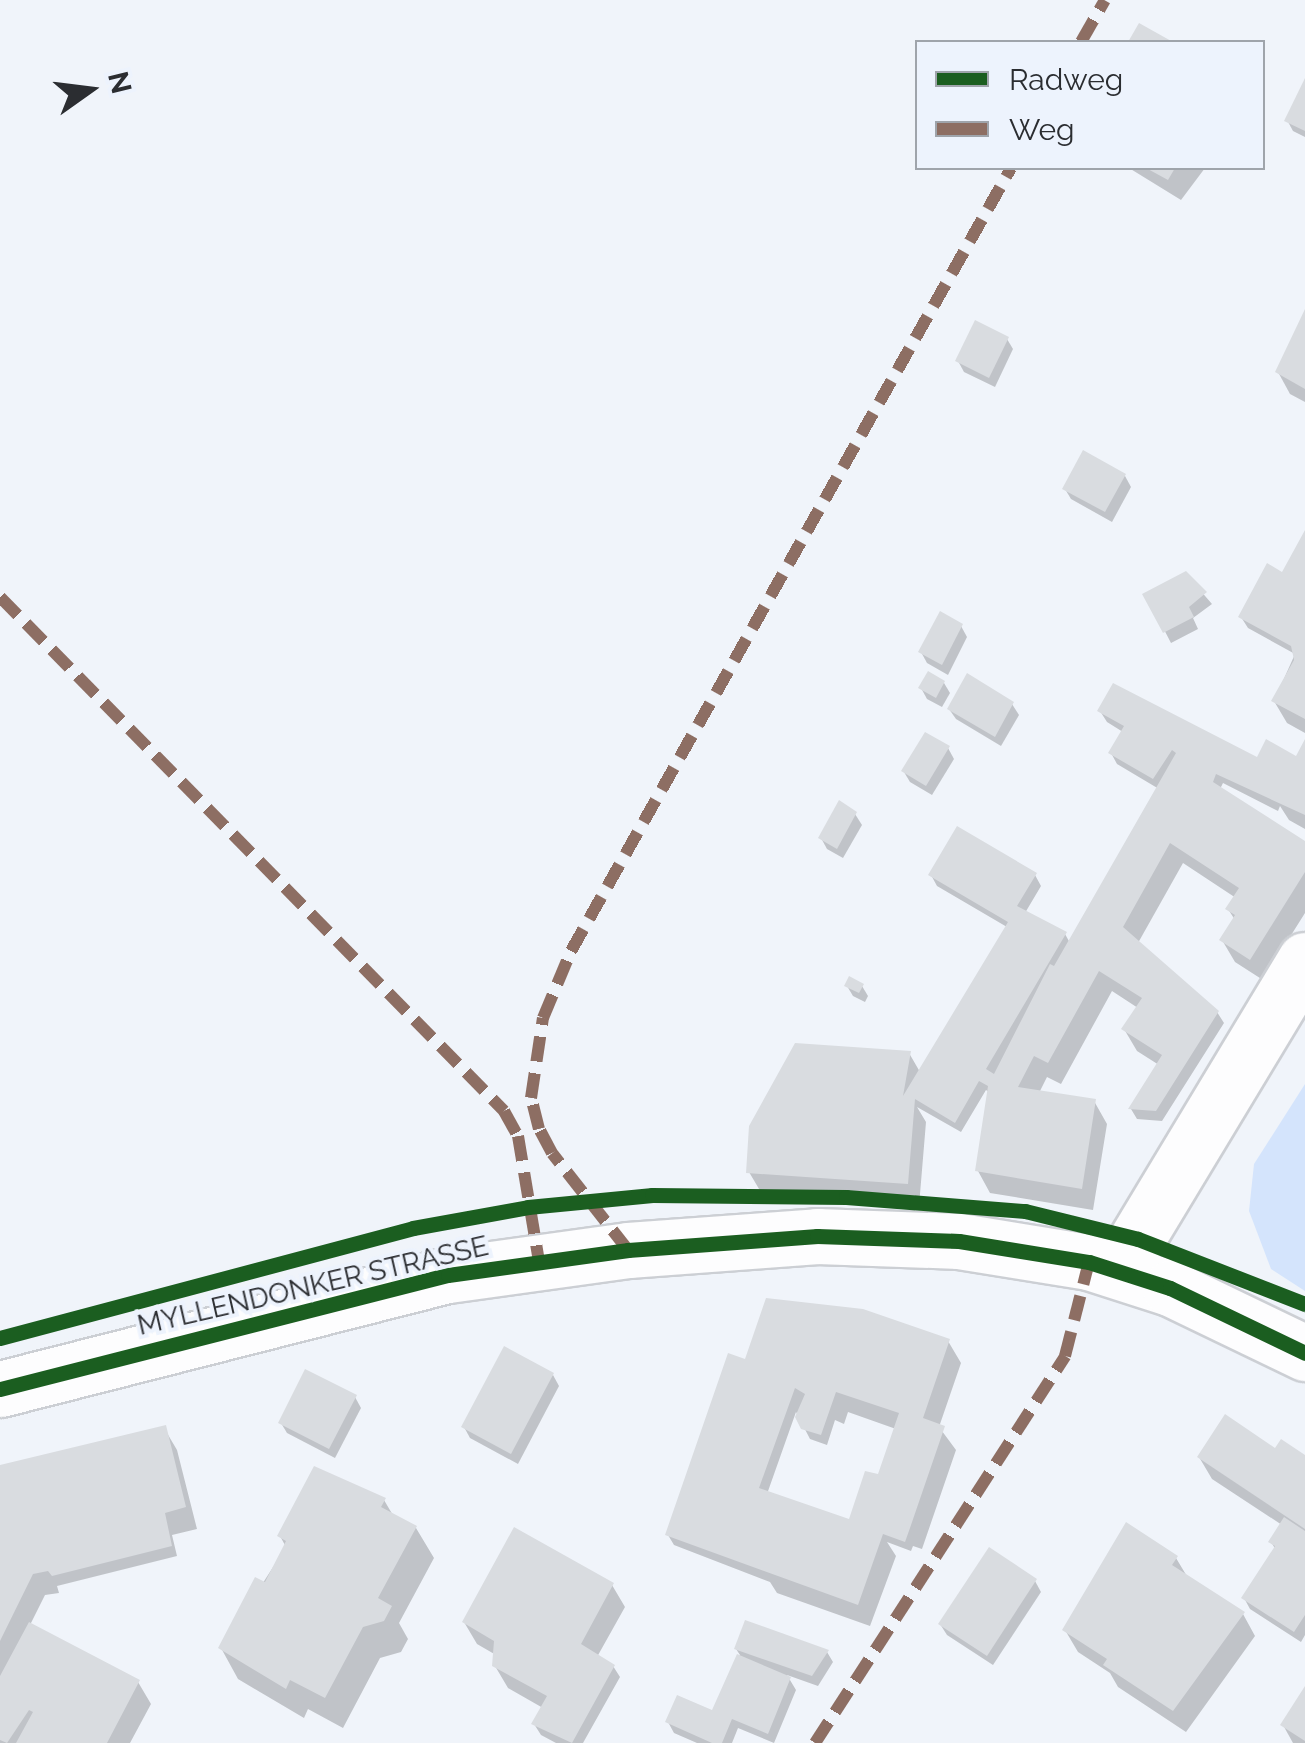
<!DOCTYPE html>
<style>
body{margin:0}
#map{position:relative;width:1305px;height:1743px;overflow:hidden;background:#f0f4fa;font-family:Raleway,sans-serif}
div>[style]{position:absolute}
[style*='--x']{left:calc(var(--x)*1px);top:calc(var(--y)*1px);width:calc(var(--w)*1px);rotate:calc(var(--a)*1deg)}
.green>*{inset:0;background:#d4e4fc}
.shadow>*{inset:0;background:#0003}
.building>*{inset:0;background:#d9dce0}
.roads{filter:drop-shadow(2px 0 #cccfd4) drop-shadow(-2px 0 #cccfd4) drop-shadow(0 2px #cccfd4) drop-shadow(0 -2px #cccfd4)}
.minor>*{height:55px;margin:-27.5px;padding:0 27.5px;transform-origin:27.5px;border-radius:27.5px;background:#fdfdfe}
.quiet>*{height:12px;margin-top:-6px;transform-origin:0;background:repeating-linear-gradient(90deg,#8d6e63 0 25px,transparent 0 37px)}
.cycleway>*{height:15px;margin:-7.5px;padding:0 7.5px;transform-origin:7.5px;border-radius:7.5px;background:#1b5e20}
span{translate:-50% -50%;white-space:nowrap;text-align:center;line-height:1.15;-webkit-text-stroke:8px #edf3fd;paint-order:stroke}
.street-label{font-size:28px;color:#2b2d31}
.legend{position:absolute;left:915px;top:40px;width:350px;height:130px;box-sizing:border-box;background:#edf3fd;border:2px solid #9fa4ab;margin:0;padding:12px 18px;list-style:none;font-size:30px;color:#2b2d31}
.legend li{display:flex;align-items:center;gap:20px;height:50px}
.legend b{width:50px;border:2px solid #9fa4ab}
.north{position:absolute;left:40px;top:40px;width:100px;height:100px;-webkit-text-stroke:8px #edf3fd;paint-order:stroke;rotate:76deg;font-size:28px;font-weight:700;line-height:40px;text-align:center;color:#2b2d31}
.north::after{content:'';display:block;margin:auto;width:35px;height:45px;background:#2b2d31;clip-path:polygon(50% 0,100% 100%,50% 72%,0 100%)}
</style>
<div id="map">
<div class="green">
<i style="clip-path:polygon(1305px 1084px,1305px 1291px,1271px 1269px,1249px 1211px,1254px 1164px)"></i>
</div>
<div class="shadow">
<i style="clip-path:polygon(1305px 83px,1305px 137px,1293px 131px,1287px 120px)"></i>
<i style="clip-path:polygon(1129px 168px,1205px 168px,1181px 200px)"></i>
<i style="clip-path:polygon(1305px 314px,1305px 402px,1290px 394px,1278px 372px)"></i>
<i style="clip-path:polygon(1007px 339px,1013px 349px,995px 387px,964px 372px,958px 361px)"></i>
<i style="clip-path:polygon(1125px 476px,1131px 487px,1112px 522px,1071px 499px,1065px 489px)"></i>
<i style="clip-path:polygon(1305px 535px,1305px 733px,1287px 723px,1274px 701px,1295px 654px,1248px 628px,1241px 617px,1284px 575px)"></i>
<i style="clip-path:polygon(1186px 574px,1212px 604px,1193px 618px,1198px 629px,1171px 643px,1146px 595px)"></i>
<i style="clip-path:polygon(961px 626px,967px 637px,948px 675px,927px 663px,921px 652px)"></i>
<i style="clip-path:polygon(944px 683px,950px 693px,942px 707px,927px 699px,921px 688px)"></i>
<i style="clip-path:polygon(1012px 704px,1019px 715px,1001px 746px,956px 719px,949px 709px)"></i>
<i style="clip-path:polygon(1100px 711px,1258px 760px,1297px 759px,1305px 744px,1305px 829px,1289px 820px,1280px 806px,1278px 811px,1223px 783px,1220px 789px,1305px 844px,1305px 913px,1263px 980px,1235px 962px,1222px 940px,1235px 920px,1228px 909px,1236px 898px,1183px 863px,1138px 943px,1217px 1012px,1224px 1023px,1162px 1121px,1137px 1119px,1131px 1109px,1159px 1065px,1137px 1051px,1124px 1029px,1138px 1008px,1112px 991px,1061px 1084px,1047px 1077px,1039px 1093px,1094px 1101px,1107px 1124px,1093px 1210px,990px 1193px,978px 1171px,990px 1093px,986px 1090px,961px 1132px,917px 1107px,926px 1122px,919px 1206px,762px 1194px,749px 1172px,909px 1053px,920px 1072px,1007px 927px,937px 886px,931px 875px,1035px 875px,1041px 886px,1025px 913px,1065px 934px,1070px 943px,1159px 789px,1117px 764px,1111px 753px,1123px 732px,1107px 722px)"></i>
<i style="clip-path:polygon(948px 748px,954px 759px,932px 795px,910px 782px,904px 772px)"></i>
<i style="clip-path:polygon(855px 814px,862px 825px,843px 858px,827px 849px,821px 838px)"></i>
<i style="clip-path:polygon(847px 986px,862px 986px,868px 996px,865px 1002px,853px 996px)"></i>
<i style="clip-path:polygon(evenodd,948px 1341px,961px 1363px,939px 1427px,956px 1450px,922px 1549px,913px 1546px,911px 1551px,887px 1542px,896px 1556px,870px 1626px,777px 1593px,770px 1582px,674px 1545px,668px 1535px,746px 1363px,948px 1341px,796px 1412px,810px 1439px,827px 1445px,835px 1420px,844px 1424px,848px 1412px,896px 1429px,880px 1477px,855px 1524px,767px 1494px,796px 1412px)"></i>
<i style="clip-path:polygon(553px 1375px,559px 1386px,518px 1464px,470px 1438px,464px 1427px)"></i>
<i style="clip-path:polygon(355px 1397px,361px 1408px,335px 1458px,287px 1433px,281px 1423px)"></i>
<i style="clip-path:polygon(164px 1428px,177px 1450px,197px 1529px,172px 1535px,177px 1556px,57px 1586px,59px 1593px,45px 1595px,30px 1625px,138px 1682px,151px 1704px,130px 1743px,0 1743px,0 1467px)"></i>
<i style="clip-path:polygon(1276px 1451px,1305px 1458px,1305px 1635px,1301px 1642px,1250px 1609px,1244px 1598px,1276px 1550px,1271px 1542px,1282px 1525px,1212px 1479px,1199px 1457px)"></i>
<i style="clip-path:polygon(384px 1500px,394px 1517px,416px 1528px,434px 1558px,399px 1623px,408px 1639px,401px 1652px,380px 1658px,343px 1728px,308px 1709px,304px 1718px,238px 1679px,221px 1648px,286px 1547px,280px 1536px)"></i>
<i style="clip-path:polygon(1176px 1558px,1188px 1578px,1243px 1614px,1255px 1636px,1186px 1732px,1118px 1687px,1110px 1673px,1078px 1652px,1065px 1630px)"></i>
<i style="clip-path:polygon(1035px 1581px,1041px 1592px,993px 1665px,947px 1635px,940px 1624px)"></i>
<i style="clip-path:polygon(612px 1585px,625px 1607px,597px 1657px,613px 1666px,620px 1677px,583px 1743px,556px 1743px,541px 1735px,534px 1724px,543px 1708px,508px 1688px,495px 1666px,496px 1655px,477px 1644px,464px 1622px)"></i>
<i style="clip-path:polygon(736px 1649px,827px 1652px,833px 1662px,818px 1686px,787px 1675px,796px 1690px,774px 1743px,738px 1728px,732px 1743px,697px 1743px,674px 1733px,668px 1722px,714px 1713px,740px 1655px)"></i>
<i style="clip-path:polygon(1305px 1691px,1305px 1743px,1293px 1743px,1283px 1725px)"></i>
</div>
<div class="building">
<i style="clip-path:polygon(1139px 23px,1173px 42px,1128px 42px)"></i>
<i style="clip-path:polygon(1305px 78px,1305px 131px,1284px 121px)"></i>
<i style="clip-path:polygon(1146px 168px,1175px 168px,1168px 180px)"></i>
<i style="clip-path:polygon(1305px 309px,1305px 389px,1275px 372px)"></i>
<i style="clip-path:polygon(975px 320px,1009px 337px,989px 378px,955px 361px)"></i>
<i style="clip-path:polygon(1083px 450px,1126px 474px,1105px 512px,1062px 489px)"></i>
<i style="clip-path:polygon(1305px 530px,1305px 719px,1271px 701px,1294px 660px,1291px 646px,1238px 617px,1267px 563px,1282px 572px)"></i>
<i style="clip-path:polygon(1186px 571px,1207px 592px,1189px 607px,1194px 617px,1163px 633px,1142px 594px)"></i>
<i style="clip-path:polygon(940px 611px,963px 624px,942px 665px,918px 652px)"></i>
<i style="clip-path:polygon(928px 671px,945px 681px,936px 698px,918px 688px)"></i>
<i style="clip-path:polygon(967px 673px,1014px 702px,995px 737px,947px 709px)"></i>
<i style="clip-path:polygon(1113px 683px,1257px 757px,1266px 739px,1296px 756px,1305px 739px,1305px 815px,1216px 774px,1213px 782px,1305px 841px,1305px 872px,1250px 960px,1219px 940px,1235px 915px,1225px 909px,1239px 888px,1170px 843px,1123px 927px,1219px 1011px,1156px 1111px,1128px 1109px,1162px 1055px,1121px 1029px,1142px 998px,1099px 971px,1048px 1063px,1034px 1056px,1018px 1087px,1096px 1099px,1082px 1189px,975px 1171px,988px 1086px,979px 1081px,955px 1123px,915px 1099px,908px 1184px,746px 1173px,749px 1126px,795px 1043px,911px 1051px,903px 1096px,1008px 922px,928px 875px,957px 826px,1037px 873px,1017px 906px,1067px 932px,986px 1069px,994px 1074px,1050px 964px,1054px 966px,1176px 753px,1172px 750px,1153px 779px,1108px 753px,1124px 726px,1097px 711px)"></i>
<i style="clip-path:polygon(925px 732px,950px 746px,926px 786px,901px 771px)"></i>
<i style="clip-path:polygon(839px 800px,857px 812px,837px 849px,818px 838px)"></i>
<i style="clip-path:polygon(849px 976px,864px 984px,859px 993px,844px 986px)"></i>
<i style="clip-path:polygon(evenodd,766px 1298px,863px 1309px,950px 1339px,923px 1418px,945px 1426px,910px 1528px,905px 1542px,883px 1534px,858px 1605px,665px 1535px,728px 1353px,745px 1359px,766px 1298px,795px 1388px,805px 1394px,795px 1417px,801px 1429px,821px 1435px,836px 1392px,899px 1413px,878px 1474px,865px 1471px,849px 1519px,759px 1488px,795px 1388px)"></i>
<i style="clip-path:polygon(504px 1346px,554px 1373px,511px 1454px,461px 1427px)"></i>
<i style="clip-path:polygon(305px 1369px,357px 1395px,329px 1449px,278px 1423px)"></i>
<i style="clip-path:polygon(1225px 1414px,1275px 1448px,1281px 1439px,1305px 1455px,1305px 1529px,1197px 1457px)"></i>
<i style="clip-path:polygon(166px 1425px,186px 1507px,165px 1513px,172px 1546px,52px 1576px,48px 1571px,33px 1574px,0 1641px,0 1465px)"></i>
<i style="clip-path:polygon(314px 1466px,386px 1498px,381px 1507px,417px 1526px,378px 1598px,392px 1606px,384px 1621px,363px 1627px,325px 1698px,290px 1680px,286px 1689px,218px 1648px,255px 1577px,265px 1582px,286px 1541px,277px 1536px)"></i>
<i style="clip-path:polygon(1284px 1517px,1305px 1531px,1305px 1615px,1294px 1632px,1241px 1598px,1275px 1546px,1268px 1542px)"></i>
<i style="clip-path:polygon(1126px 1522px,1178px 1556px,1172px 1565px,1245px 1612px,1173px 1711px,1103px 1665px,1107px 1659px,1062px 1630px)"></i>
<i style="clip-path:polygon(514px 1527px,614px 1583px,581px 1644px,615px 1665px,572px 1743px,531px 1724px,547px 1696px,492px 1666px,494px 1641px,462px 1622px)"></i>
<i style="clip-path:polygon(989px 1547px,1037px 1579px,987px 1656px,938px 1624px)"></i>
<i style="clip-path:polygon(745px 1620px,829px 1650px,812px 1676px,734px 1649px)"></i>
<i style="clip-path:polygon(29px 1622px,140px 1680px,107px 1743px,16px 1743px,33px 1712px,29px 1710px,7px 1743px,0 1740px,0 1676px)"></i>
<i style="clip-path:polygon(737px 1654px,791px 1677px,768px 1734px,732px 1719px,722px 1743px,712px 1743px,665px 1722px,677px 1695px,712px 1710px)"></i>
<i style="clip-path:polygon(1305px 1686px,1305px 1741px,1280px 1725px)"></i>
</div>
<div class="roads">
<div class="minor">
<i style="--x:1118;--y:1270;--w:362;--a:-58.9"></i>
<i style="--x:0;--y:1389;--w:462;--a:-14.3"></i>
<i style="--x:448;--y:1275;--w:182;--a:-7.9"></i>
<i style="--x:628;--y:1250;--w:190;--a:-4.2"></i>
<i style="--x:817;--y:1236;--w:142;--a:2"></i>
<i style="--x:959;--y:1241;--w:132;--a:9.2"></i>
<i style="--x:1089;--y:1262;--w:85;--a:17.8"></i>
<i style="--x:1170;--y:1288;--w:150;--a:25.7"></i>
</div>
</div>
<div class="quiet">
<i style="--x:1081;--y:42;--w:48;--a:-60.3"></i>
<i style="--x:0;--y:597;--w:720;--a:45.56"></i>
<i style="--x:504;--y:1111;--w:29;--a:61"></i>
<i style="--x:518;--y:1136;--w:127;--a:80.5"></i>
<i style="--x:628;--y:1250;--w:123;--a:-128.1"></i>
<i style="--x:552;--y:1153;--w:27;--a:-118"></i>
<i style="--x:539;--y:1129;--w:32;--a:-104"></i>
<i style="--x:531;--y:1098;--w:81;--a:-81.5"></i>
<i style="--x:543;--y:1018;--w:73;--a:-67.3"></i>
<i style="--x:571;--y:951;--w:898;--a:-60.67"></i>
<i style="--x:815;--y:1743;--w:461;--a:-57.1"></i>
<i style="--x:1065;--y:1356;--w:97;--a:-75.7"></i>
</div>
<div class="cycleway">
<i style="--x:0;--y:1338;--w:427;--a:-14.9"></i>
<i style="--x:413;--y:1228;--w:117;--a:-10.3"></i>
<i style="--x:528;--y:1207;--w:125;--a:-5.5"></i>
<i style="--x:652;--y:1195;--w:194;--a:0.6"></i>
<i style="--x:846;--y:1197;--w:180;--a:4.5"></i>
<i style="--x:1025;--y:1211;--w:116;--a:13.9"></i>
<i style="--x:1138;--y:1239;--w:179;--a:21.3"></i>
<i style="--x:0;--y:1389;--w:462;--a:-14.3"></i>
<i style="--x:448;--y:1275;--w:182;--a:-7.9"></i>
<i style="--x:628;--y:1250;--w:190;--a:-4.2"></i>
<i style="--x:817;--y:1236;--w:142;--a:2"></i>
<i style="--x:959;--y:1241;--w:132;--a:9.2"></i>
<i style="--x:1089;--y:1262;--w:85;--a:17.8"></i>
<i style="--x:1170;--y:1288;--w:150;--a:25.7"></i>
</div>
<div class="street-label">
<span style="left:313px;top:1286px;rotate:-13deg">MYLLENDONKER STRASSE</span>
</div>
<ul class="legend">
<li><b style="height:12px;background:#1b5e20"></b>Radweg</li>
<li><b style="height:12px;background:#8d6e63"></b>Weg</li>
</ul>
<div class="north">N</div>
</div>
